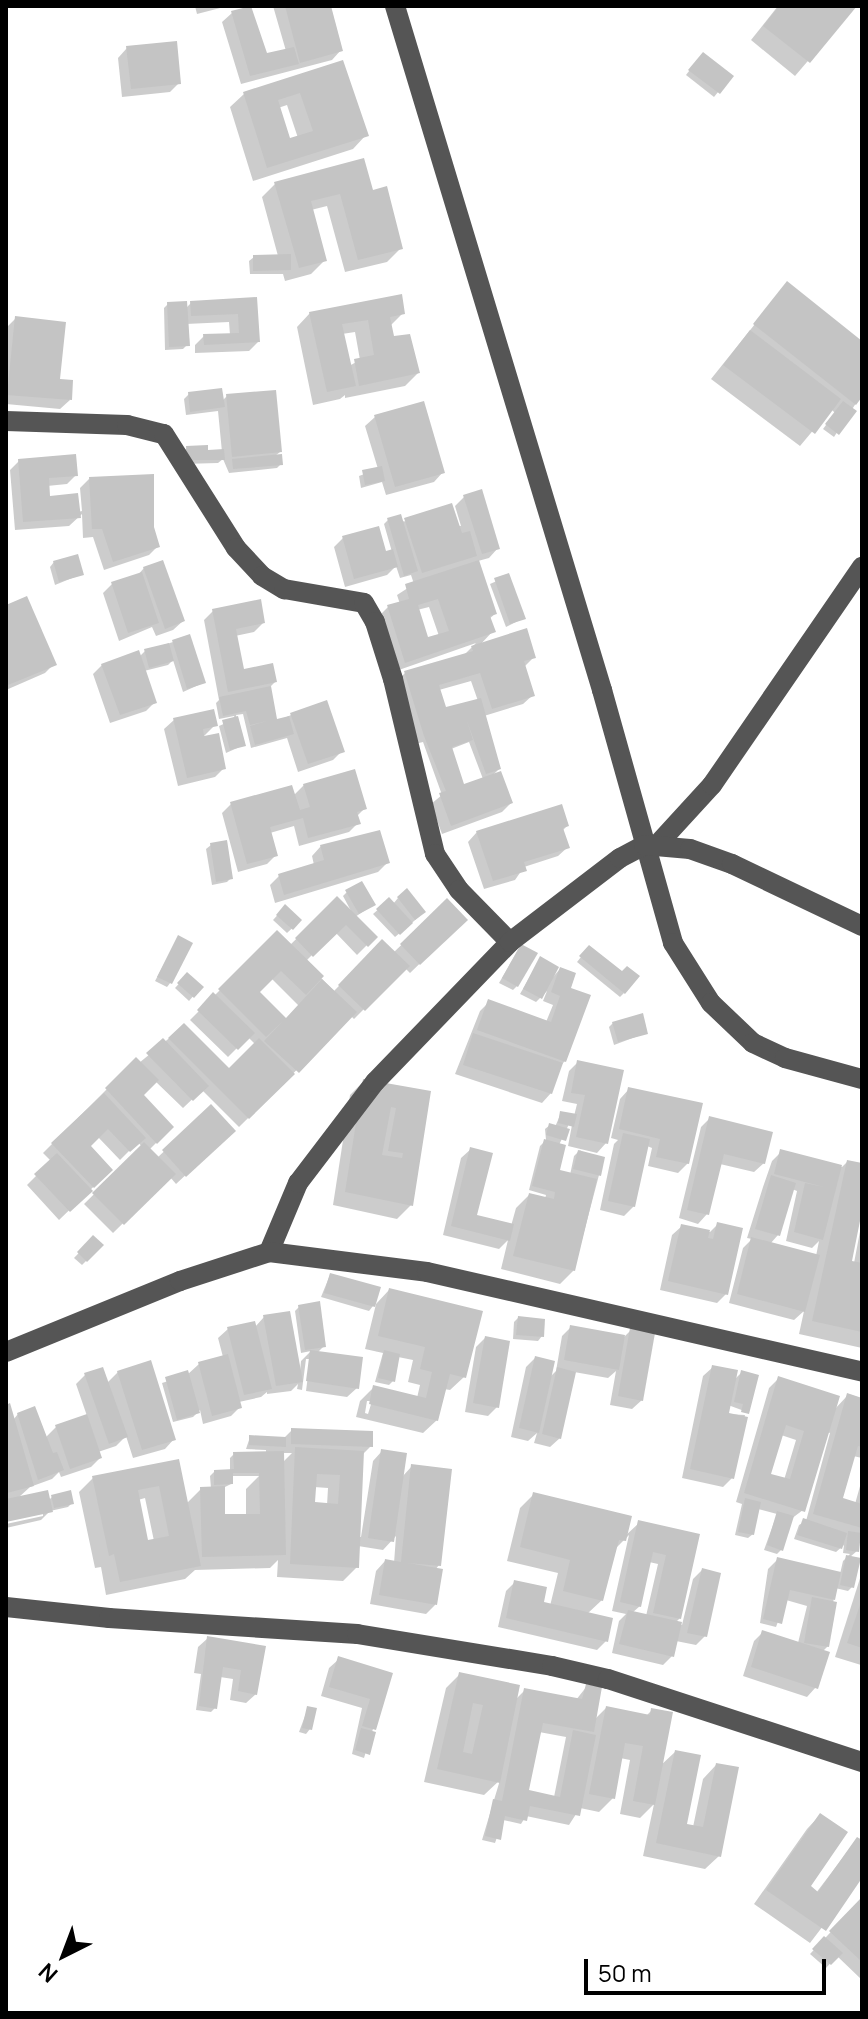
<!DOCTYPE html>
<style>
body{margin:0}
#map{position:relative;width:868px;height:2019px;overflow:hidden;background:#fff;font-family:Manrope,sans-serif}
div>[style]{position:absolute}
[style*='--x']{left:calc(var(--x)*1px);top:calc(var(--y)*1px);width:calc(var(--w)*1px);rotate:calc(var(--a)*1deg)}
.shadow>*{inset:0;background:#0003}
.building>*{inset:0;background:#c4c4c4}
.minor>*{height:20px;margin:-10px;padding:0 10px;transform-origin:10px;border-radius:10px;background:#555}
span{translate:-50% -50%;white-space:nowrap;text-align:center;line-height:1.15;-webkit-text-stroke:6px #fff;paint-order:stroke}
.frame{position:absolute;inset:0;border:8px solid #000;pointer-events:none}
.north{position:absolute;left:24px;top:1915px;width:80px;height:80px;-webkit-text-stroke:6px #fff;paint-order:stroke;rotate:222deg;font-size:22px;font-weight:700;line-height:32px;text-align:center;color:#000}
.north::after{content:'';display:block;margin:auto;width:28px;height:36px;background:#000;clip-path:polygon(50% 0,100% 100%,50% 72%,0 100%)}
.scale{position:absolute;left:584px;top:1959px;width:242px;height:36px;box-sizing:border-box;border:4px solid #000;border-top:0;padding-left:10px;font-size:24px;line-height:28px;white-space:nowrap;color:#000;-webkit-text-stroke:6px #fff;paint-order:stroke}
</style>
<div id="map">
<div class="shadow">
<i style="clip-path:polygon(195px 6px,228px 6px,197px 14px)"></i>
<i style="clip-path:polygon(273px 6px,329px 6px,341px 50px,332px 60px,241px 84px,222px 22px,232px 13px,265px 56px,286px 51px)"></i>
<i style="clip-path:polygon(778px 6px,855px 6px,795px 76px,751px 40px)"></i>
<i style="clip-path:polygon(127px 48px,179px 83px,170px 92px,122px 97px,118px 58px)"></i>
<i style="clip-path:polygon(699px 58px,731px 76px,714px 97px,686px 75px)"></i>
<i style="clip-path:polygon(evenodd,342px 63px,366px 135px,353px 149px,253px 181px,230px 107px,244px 94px,342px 63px,287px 105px,298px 138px,288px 141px,278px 108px,287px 105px)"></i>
<i style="clip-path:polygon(276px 183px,371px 192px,401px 248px,387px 262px,345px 272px,327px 206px,311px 210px,325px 260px,311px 274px,285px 281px,283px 274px,250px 274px,249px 261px,254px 257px,278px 256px,262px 197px)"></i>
<i style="clip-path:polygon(787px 284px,862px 344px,862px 394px,834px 437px,823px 429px,835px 413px,831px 409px,800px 446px,711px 379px)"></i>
<i style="clip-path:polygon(256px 300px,258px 342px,249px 351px,195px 353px,195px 345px,204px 336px,230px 335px,229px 322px,186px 324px,187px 345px,183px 349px,165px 350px,164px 308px,168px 304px,186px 308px,191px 303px)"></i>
<i style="clip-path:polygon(evenodd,310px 313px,403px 313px,390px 326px,392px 339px,418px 373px,405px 386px,345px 398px,345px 395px,340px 399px,313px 405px,297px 327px,310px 313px,355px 332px,360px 360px,349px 366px,342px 334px,355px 332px)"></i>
<i style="clip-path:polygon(6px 315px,7px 327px,16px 318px,70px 400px,60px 409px,6px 404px)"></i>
<i style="clip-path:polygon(189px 394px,222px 401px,227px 396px,280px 452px,275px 456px,281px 464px,277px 468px,229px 473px,223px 459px,218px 463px,183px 464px,182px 452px,187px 448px,222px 452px,218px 411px,186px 415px,184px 399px)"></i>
<i style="clip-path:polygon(375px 417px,443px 472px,434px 482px,386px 495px,382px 482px,361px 488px,359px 476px,378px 469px,365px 426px)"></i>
<i style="clip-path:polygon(19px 461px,76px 475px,67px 484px,47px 486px,48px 498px,78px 512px,82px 511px,80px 488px,89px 479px,152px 527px,158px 546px,149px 555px,104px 570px,93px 537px,83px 538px,82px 514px,69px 526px,15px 530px,10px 470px)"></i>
<i style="clip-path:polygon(evenodd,464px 497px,498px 548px,489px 558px,478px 561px,495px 614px,489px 619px,493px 631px,480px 645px,533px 658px,524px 667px,533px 695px,523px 704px,484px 716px,499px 769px,491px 777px,511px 803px,502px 812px,442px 834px,431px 804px,442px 795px,423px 742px,415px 744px,396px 682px,405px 673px,463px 656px,476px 643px,396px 671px,379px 616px,388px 607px,400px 604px,397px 595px,414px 584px,411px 575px,400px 578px,396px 566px,387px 575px,345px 587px,334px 547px,343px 538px,385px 553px,392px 552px,384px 524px,388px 520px,461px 526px,455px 506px,464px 497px,429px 607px,439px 636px,426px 640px,417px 610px,429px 607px,464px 497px,471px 681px,478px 701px,445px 710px,439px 690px,471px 681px,464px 497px,469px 742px,483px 779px,463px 787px,451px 749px,469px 742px)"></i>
<i style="clip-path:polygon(54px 562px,82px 574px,55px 585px,50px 567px)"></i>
<i style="clip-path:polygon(144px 568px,183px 621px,173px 630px,156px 636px,152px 627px,119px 641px,103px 593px,112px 584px,137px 576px)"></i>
<i style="clip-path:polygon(508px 576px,524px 618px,506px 627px,490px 584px)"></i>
<i style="clip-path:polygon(26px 598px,54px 664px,45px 673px,6px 690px,6px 607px)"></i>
<i style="clip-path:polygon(213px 611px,263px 623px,254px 632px,235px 636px,242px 671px,275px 682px,269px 688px,276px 722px,291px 715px,342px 751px,333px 760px,298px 772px,287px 738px,251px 748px,243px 714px,236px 715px,244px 745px,226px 753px,219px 726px,235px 719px,234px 716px,219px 719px,216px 703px,219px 700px,204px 620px)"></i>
<i style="clip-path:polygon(173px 642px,203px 683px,183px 692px,173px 660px,168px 665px,144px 671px,155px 702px,146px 711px,110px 723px,93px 674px,102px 665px,139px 657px,145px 651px)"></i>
<i style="clip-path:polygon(174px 720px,215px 725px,201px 739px,224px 768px,215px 777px,178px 786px,164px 729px)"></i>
<i style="clip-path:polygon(304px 785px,365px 808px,356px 817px,358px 823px,349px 832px,299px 846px,294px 826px,270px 833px,276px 855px,267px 864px,238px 872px,222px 813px,231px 804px,293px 796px)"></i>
<i style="clip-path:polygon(567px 826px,562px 831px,568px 847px,558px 856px,524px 867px,515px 880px,484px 889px,468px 842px,477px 832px)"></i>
<i style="clip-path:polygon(211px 845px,231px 878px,227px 882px,212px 885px,206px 849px)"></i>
<i style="clip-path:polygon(321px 846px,388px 862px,378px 872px,275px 903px,270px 885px,279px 876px,314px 865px,312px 856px)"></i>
<i style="clip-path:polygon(evenodd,347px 892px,373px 905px,355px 917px,375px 937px,357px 955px,335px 932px,305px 962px,334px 991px,382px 942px,393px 953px,447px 901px,465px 920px,410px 973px,405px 968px,354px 1019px,351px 1016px,239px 1127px,202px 1090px,183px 1108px,155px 1081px,141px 1095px,172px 1127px,149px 1150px,157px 1158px,211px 1107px,233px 1131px,176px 1184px,170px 1177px,113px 1233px,84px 1204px,142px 1147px,138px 1142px,120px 1160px,98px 1137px,88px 1146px,111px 1170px,59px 1220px,27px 1185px,51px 1161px,43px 1153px,136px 1060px,139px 1063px,184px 1026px,229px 1070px,255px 1044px,248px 1037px,228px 1057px,190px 1020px,277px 933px,289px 946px,337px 899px,351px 911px,343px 896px,347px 892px,271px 978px,299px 1006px,286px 1021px,257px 992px,271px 978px)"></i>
<i style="clip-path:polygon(398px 898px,420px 916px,395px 937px,373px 914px,389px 900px,393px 904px)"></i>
<i style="clip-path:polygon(285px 907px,300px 921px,287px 933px,273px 920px)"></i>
<i style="clip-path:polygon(178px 938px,171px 982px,167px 987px,155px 981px)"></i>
<i style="clip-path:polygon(589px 947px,624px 993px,620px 997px,577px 962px)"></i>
<i style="clip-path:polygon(518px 950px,517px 986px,513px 990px,499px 983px)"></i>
<i style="clip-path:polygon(540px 959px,553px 977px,560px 969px,568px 989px,565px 1061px,559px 1067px,551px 1093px,542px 1103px,455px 1074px,480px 1011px,489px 1002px,546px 1022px,553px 1005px,543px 1001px,547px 991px,536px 1002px,520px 994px)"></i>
<i style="clip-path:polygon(187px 975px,201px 987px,189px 1001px,175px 988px)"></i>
<i style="clip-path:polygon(613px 1023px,646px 1033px,614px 1045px,609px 1027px)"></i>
<i style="clip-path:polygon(578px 1062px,606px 1143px,597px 1153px,568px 1146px,572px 1125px,569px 1124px,559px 1145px,556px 1178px,570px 1175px,574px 1156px,580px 1150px,599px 1175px,574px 1270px,560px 1284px,501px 1269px,508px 1240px,499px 1249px,443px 1235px,461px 1158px,471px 1149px,475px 1217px,511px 1226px,516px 1208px,529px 1195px,545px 1199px,546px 1195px,529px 1190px,540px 1146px,546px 1140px,545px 1129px,550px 1125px,555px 1127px,561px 1113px,574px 1116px,577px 1104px,562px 1101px,569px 1071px)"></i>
<i style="clip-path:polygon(363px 1082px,429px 1093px,411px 1205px,397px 1219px,333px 1205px,350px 1095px)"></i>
<i style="clip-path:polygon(629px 1089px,688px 1163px,678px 1173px,648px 1166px,652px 1148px,647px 1146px,634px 1206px,624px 1216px,600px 1210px,614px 1144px,618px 1140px,611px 1138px,620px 1099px)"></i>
<i style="clip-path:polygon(710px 1118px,764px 1163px,754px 1172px,720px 1164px,707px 1214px,698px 1224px,679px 1218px,701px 1127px)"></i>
<i style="clip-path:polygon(evenodd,781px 1152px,842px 1167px,847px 1162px,862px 1165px,862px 1209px,850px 1262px,854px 1263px,862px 1221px,862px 1348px,799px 1334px,804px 1311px,794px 1320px,729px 1303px,743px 1248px,752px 1239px,747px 1238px,763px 1187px,772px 1161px,781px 1152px,792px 1189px,797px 1191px,786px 1241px,812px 1248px,819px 1241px,816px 1256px,770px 1244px,778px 1235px,792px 1189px)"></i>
<i style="clip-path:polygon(718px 1224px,726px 1294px,717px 1303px,660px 1290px,672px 1235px,682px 1226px,710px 1232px)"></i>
<i style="clip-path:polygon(93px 1238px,101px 1246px,82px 1265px,74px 1258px)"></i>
<i style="clip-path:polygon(330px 1275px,373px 1306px,369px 1311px,321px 1297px)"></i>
<i style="clip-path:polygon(evenodd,389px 1290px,464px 1377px,450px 1390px,444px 1389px,437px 1420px,423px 1433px,356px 1417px,360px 1401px,374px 1387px,417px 1398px,420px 1385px,408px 1382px,413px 1360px,398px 1357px,393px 1381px,389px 1385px,375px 1382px,383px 1353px,365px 1349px,376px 1304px,389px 1290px,367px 1401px,372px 1401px,368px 1414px,365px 1413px,367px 1401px)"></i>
<i style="clip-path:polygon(299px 1307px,324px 1346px,317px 1353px,357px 1388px,347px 1397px,306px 1391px,310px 1359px,306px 1359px,302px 1390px,297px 1389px,298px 1384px,291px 1391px,267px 1394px,267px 1392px,261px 1397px,239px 1402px,240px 1407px,231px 1416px,203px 1424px,200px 1410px,193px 1417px,173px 1422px,162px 1383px,187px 1375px,199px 1364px,223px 1357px,218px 1338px,228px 1329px,255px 1327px,264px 1317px,300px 1372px,301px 1361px,311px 1351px,301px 1353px,295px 1311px)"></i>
<i style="clip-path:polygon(518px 1318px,542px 1336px,538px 1341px,513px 1339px,514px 1322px)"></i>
<i style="clip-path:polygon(571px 1327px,624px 1337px,631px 1330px,642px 1400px,632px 1409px,610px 1405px,616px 1371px,608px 1378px,574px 1372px,560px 1438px,550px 1447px,534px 1443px,537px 1433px,528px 1441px,511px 1437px,526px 1367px,535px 1358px,549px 1378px,556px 1371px,562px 1336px)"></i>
<i style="clip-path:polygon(485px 1338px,497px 1407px,488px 1416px,465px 1412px,476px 1347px)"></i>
<i style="clip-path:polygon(713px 1367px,734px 1380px,742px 1372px,747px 1412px,728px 1405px,727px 1414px,745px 1415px,732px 1478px,723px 1487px,682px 1478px,703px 1376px)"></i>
<i style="clip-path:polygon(118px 1372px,174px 1439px,165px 1449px,133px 1458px,126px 1436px,116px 1446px,98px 1452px,100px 1458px,91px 1467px,61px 1477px,59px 1472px,52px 1479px,30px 1487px,18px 1498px,48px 1501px,52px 1497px,72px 1503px,68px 1507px,50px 1511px,41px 1520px,6px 1528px,6px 1524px,43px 1516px,43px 1512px,6px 1520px,6px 1407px,13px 1420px,18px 1414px,45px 1438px,56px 1427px,87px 1416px,76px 1384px,85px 1375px,107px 1383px)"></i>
<i style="clip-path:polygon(evenodd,779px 1378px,834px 1410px,847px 1396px,862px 1400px,862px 1458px,853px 1456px,840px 1499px,855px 1504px,862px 1479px,862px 1539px,859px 1538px,857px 1551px,850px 1557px,852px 1587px,848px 1591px,835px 1588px,828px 1646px,823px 1651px,816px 1687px,807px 1697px,743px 1676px,754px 1641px,763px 1632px,798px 1643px,807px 1606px,786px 1600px,776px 1627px,760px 1623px,768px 1569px,777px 1560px,840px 1574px,843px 1561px,850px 1554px,843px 1553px,844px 1545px,836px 1552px,794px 1539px,799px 1525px,806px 1521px,830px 1433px,827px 1432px,803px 1510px,791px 1519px,781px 1550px,777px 1554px,764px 1550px,777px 1514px,758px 1509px,753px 1534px,748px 1538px,735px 1535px,742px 1504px,736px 1502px,769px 1388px,779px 1378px,781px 1435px,796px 1440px,784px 1480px,769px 1475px,781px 1435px)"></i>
<i style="clip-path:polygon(evenodd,292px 1430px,371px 1446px,362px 1455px,358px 1537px,361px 1537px,373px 1461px,382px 1451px,402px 1477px,412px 1466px,439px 1565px,435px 1570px,435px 1605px,426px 1614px,370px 1604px,376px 1571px,385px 1561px,394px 1563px,396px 1536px,383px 1550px,358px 1546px,357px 1567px,343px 1581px,277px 1577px,278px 1560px,270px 1568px,195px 1570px,185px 1579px,106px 1595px,101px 1567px,95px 1568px,79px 1492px,93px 1478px,177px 1461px,186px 1504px,201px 1489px,211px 1489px,210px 1476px,214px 1472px,230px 1471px,230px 1458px,234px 1454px,266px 1453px,266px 1450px,246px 1449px,250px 1437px,283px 1439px,292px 1430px,282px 1453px,292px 1453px,282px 1463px,282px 1453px,292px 1430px,231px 1476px,259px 1476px,246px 1489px,246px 1516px,223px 1516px,223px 1488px,231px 1484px,231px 1476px,292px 1430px,314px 1487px,328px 1488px,327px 1505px,313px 1504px,314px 1487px,292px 1430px,145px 1498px,154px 1541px,147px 1543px,138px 1500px,145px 1498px)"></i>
<i style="clip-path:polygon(evenodd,534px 1494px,625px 1536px,639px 1523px,697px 1535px,680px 1618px,675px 1623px,682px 1625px,693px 1579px,702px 1570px,705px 1636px,696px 1645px,676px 1641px,672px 1656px,663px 1665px,612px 1653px,619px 1621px,626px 1614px,612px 1611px,629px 1535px,614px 1550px,602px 1600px,587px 1614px,606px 1641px,597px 1650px,498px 1627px,506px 1591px,515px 1582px,541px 1604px,550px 1606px,558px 1573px,507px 1561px,520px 1508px,534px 1494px,649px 1562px,658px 1564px,646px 1616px,632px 1613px,640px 1606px,649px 1562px)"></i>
<i style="clip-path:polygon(862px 1572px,862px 1664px,861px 1665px,835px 1657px)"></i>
<i style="clip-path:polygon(208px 1638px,263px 1648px,256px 1694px,246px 1703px,230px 1700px,233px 1679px,220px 1677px,215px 1708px,211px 1712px,196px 1710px,201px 1674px,194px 1673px,198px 1647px)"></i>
<i style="clip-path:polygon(339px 1659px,390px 1674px,364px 1758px,352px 1754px,362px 1708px,321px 1696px,329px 1668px)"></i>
<i style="clip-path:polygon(evenodd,460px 1674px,515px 1700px,525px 1690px,576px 1700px,587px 1686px,594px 1720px,606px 1708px,646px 1716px,652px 1710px,660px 1766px,675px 1752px,685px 1825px,693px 1827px,703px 1779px,716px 1765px,719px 1856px,705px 1869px,643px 1856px,654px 1804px,640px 1818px,620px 1814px,630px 1760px,620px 1758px,613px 1798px,599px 1812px,580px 1808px,569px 1825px,526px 1816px,521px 1824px,503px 1820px,495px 1843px,482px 1840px,500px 1780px,484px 1795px,424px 1782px,446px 1688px,460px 1674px,539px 1732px,566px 1737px,554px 1797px,527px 1792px,539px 1732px)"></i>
<i style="clip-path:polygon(308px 1708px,310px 1729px,306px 1734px,299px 1732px)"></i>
<i style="clip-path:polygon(820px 1815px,808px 1887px,816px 1893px,857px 1839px,862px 1843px,862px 1875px,810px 1943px,754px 1904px,807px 1829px)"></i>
<i style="clip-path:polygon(862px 1899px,862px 1980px,837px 1956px,826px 1968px,810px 1954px)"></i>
</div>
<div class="building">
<i style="clip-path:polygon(251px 6px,267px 53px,294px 47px,299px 64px,250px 76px,231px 11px)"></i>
<i style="clip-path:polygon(285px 6px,331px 6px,343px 51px,300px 63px)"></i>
<i style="clip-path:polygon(779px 6px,857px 6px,810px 63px,763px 26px)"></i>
<i style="clip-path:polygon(177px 41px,181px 84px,131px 89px,126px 46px)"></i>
<i style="clip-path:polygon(703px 52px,734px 76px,720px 94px,688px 70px)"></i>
<i style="clip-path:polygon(evenodd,343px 60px,369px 136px,267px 168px,243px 92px,343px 60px,300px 93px,313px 131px,290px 138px,278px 100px,300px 93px)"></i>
<i style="clip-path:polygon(364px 158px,373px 190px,387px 186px,403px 249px,358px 260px,340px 194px,311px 201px,327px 261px,299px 268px,274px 182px)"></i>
<i style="clip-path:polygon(291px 254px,291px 270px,253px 271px,253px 255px)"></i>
<i style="clip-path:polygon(787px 281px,862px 341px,862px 397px,856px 405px,753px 324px)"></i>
<i style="clip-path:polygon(402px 294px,405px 314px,390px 317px,394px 336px,410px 334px,420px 373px,359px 386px,354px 359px,374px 355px,368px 320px,342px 324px,356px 386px,327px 392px,309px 312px)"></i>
<i style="clip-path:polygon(257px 297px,260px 342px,204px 345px,203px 334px,239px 333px,238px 314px,191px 316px,190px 301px)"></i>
<i style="clip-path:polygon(187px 301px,190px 346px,169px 347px,167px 302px)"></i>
<i style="clip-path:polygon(15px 316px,66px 322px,60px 379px,73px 380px,72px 400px,7px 395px)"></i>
<i style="clip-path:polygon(750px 330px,841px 399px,815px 434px,723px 365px)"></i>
<i style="clip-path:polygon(222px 388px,225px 407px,190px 412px,188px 392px)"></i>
<i style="clip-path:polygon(276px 390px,282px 452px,232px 457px,226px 394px)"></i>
<i style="clip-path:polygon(424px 401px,445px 473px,395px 487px,374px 415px)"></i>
<i style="clip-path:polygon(843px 401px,857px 411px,839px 435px,825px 424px)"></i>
<i style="clip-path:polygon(208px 445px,208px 450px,224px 449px,225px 460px,187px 460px,186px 446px)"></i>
<i style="clip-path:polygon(76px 454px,78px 476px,49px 478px,50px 496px,78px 493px,81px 518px,23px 522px,18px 459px)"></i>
<i style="clip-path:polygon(282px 454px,283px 465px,233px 469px,232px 459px)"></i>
<i style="clip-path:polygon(382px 466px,385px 481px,365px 485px,362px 470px)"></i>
<i style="clip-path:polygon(154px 474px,154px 527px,160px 547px,113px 562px,102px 529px,92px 529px,89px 477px)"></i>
<i style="clip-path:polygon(482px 489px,500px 549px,482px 554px,463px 495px)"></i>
<i style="clip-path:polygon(452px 503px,462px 533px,470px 531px,477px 556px,422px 573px,404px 518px)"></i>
<i style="clip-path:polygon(401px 514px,418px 571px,404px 576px,387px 518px)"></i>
<i style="clip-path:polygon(379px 526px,386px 551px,393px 549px,398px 567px,354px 579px,342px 536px)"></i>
<i style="clip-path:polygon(78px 554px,84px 575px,59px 582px,53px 561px)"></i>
<i style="clip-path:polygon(163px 560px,185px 621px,165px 629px,143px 567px)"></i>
<i style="clip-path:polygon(evenodd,479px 560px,497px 614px,490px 616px,496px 632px,405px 663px,387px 605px,409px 599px,405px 584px,479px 560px,438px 599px,449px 631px,428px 637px,418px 605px,438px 599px)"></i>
<i style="clip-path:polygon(142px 572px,159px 623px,128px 633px,111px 582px)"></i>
<i style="clip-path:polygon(509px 573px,526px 619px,510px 624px,494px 578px)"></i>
<i style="clip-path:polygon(27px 596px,57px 665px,8px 685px,6px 605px)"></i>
<i style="clip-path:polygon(261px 599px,265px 623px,236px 629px,244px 669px,273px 663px,277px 682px,228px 692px,212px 609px)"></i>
<i style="clip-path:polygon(527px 628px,536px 658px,524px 661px,535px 696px,492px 709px,480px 673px,439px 685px,446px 707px,481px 698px,501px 769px,486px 774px,467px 721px,473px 740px,452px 747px,464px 784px,501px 771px,513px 803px,451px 826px,439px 793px,446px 791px,424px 736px,404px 671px,473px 651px,471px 646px)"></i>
<i style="clip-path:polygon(190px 634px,206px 683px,187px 689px,172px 640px)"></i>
<i style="clip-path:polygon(169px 643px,174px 661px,149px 668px,144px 649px)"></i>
<i style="clip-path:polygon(139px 650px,157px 703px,120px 715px,101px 664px)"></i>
<i style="clip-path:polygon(271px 686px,277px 719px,289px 716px,294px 734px,255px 745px,250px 726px,267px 721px,250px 725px,246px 711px,223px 716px,219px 697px)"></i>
<i style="clip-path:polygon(327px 700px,345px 752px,308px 764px,290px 713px)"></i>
<i style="clip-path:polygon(214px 709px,218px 726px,203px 729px,204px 736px,219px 733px,226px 769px,187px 778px,173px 718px)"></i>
<i style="clip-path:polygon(238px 716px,246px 746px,230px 750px,222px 720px)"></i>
<i style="clip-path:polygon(355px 769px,367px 809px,357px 812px,361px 824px,308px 838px,303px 818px,270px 827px,278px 856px,247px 864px,230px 802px,292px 785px,300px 810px,310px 807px,303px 784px)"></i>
<i style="clip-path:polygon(562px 804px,569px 826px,563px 828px,570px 848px,524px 862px,527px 871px,493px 881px,476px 831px)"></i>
<i style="clip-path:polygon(380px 830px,390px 863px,284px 895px,278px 874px,324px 860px,320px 845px)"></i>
<i style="clip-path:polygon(227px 840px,233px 879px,216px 882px,210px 843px)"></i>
<i style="clip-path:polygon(362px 881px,376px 905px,359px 914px,345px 890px)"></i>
<i style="clip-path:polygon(407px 888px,426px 912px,415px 920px,397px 897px)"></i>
<i style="clip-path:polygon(337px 896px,378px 937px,368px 947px,346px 925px,313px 957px,295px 938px)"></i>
<i style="clip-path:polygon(389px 897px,413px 923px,400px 935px,376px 909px)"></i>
<i style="clip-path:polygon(447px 898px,468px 920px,420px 965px,400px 944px)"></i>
<i style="clip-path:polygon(285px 904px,302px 920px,293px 930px,276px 915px)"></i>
<i style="clip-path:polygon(277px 930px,324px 976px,306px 995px,281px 971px,260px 992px,286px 1018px,322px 979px,357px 1012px,299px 1073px,264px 1041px,283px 1021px,266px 1037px,218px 989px)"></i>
<i style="clip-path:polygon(178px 935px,193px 943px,172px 984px,157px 977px)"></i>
<i style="clip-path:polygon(382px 939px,410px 966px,365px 1011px,338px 985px)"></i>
<i style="clip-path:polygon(521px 944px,538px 953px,518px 987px,502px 978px)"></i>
<i style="clip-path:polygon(589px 945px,622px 971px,627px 966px,640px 976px,625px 994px,579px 956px)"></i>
<i style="clip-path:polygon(540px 956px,559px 967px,542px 999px,523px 989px)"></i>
<i style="clip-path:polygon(560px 967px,576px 973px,571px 988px,591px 995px,566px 1062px,477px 1030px,488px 999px,551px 1022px,560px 996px,551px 992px)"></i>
<i style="clip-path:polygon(187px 972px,204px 987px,194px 998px,177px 983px)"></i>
<i style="clip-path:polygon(213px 992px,255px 1033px,238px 1050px,197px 1010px)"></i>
<i style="clip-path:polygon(643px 1013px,648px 1034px,618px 1042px,612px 1022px)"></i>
<i style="clip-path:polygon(184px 1023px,229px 1068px,259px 1038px,295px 1074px,249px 1119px,168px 1038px)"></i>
<i style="clip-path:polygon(473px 1033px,563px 1063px,552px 1094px,463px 1065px)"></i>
<i style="clip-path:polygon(163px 1038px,209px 1086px,193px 1101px,146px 1053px)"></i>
<i style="clip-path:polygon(136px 1057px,159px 1080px,144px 1095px,174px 1127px,157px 1144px,105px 1088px)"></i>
<i style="clip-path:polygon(577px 1060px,624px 1070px,608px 1144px,576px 1137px,585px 1095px,571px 1093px)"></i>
<i style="clip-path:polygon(evenodd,363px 1079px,431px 1091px,413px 1206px,345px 1192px,363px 1079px,391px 1107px,396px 1108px,388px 1151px,403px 1153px,402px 1158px,382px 1155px,391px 1107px)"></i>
<i style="clip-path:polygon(628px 1087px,703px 1103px,689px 1164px,656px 1157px,660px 1139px,619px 1129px)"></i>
<i style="clip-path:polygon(104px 1093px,146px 1138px,130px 1152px,108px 1129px,91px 1146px,113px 1170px,94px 1188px,51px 1143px)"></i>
<i style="clip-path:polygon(211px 1104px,236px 1131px,186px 1177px,162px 1150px)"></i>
<i style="clip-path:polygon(560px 1111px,577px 1114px,574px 1127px,558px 1123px)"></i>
<i style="clip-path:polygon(709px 1116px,773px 1132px,765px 1164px,724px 1154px,709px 1215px,687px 1210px)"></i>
<i style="clip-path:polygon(549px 1123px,570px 1129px,566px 1141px,546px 1135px)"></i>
<i style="clip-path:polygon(623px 1133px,650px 1139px,635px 1207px,608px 1201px)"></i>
<i style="clip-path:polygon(544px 1139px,566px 1145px,560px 1170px,597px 1179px,575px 1271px,513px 1256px,529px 1193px,554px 1199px,555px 1192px,532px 1186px)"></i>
<i style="clip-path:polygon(144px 1142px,176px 1174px,124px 1225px,92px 1193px)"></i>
<i style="clip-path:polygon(470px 1147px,493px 1153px,477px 1215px,514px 1224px,510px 1241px,451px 1226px)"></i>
<i style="clip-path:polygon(780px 1149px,842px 1165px,823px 1240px,794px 1232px,805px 1183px,824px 1187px,774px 1174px)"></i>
<i style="clip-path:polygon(578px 1150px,605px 1157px,601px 1176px,573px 1169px)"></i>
<i style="clip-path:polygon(57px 1153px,93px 1191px,70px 1212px,34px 1174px)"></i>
<i style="clip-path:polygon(847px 1160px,862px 1163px,862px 1211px,852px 1261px,862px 1263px,862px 1332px,812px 1321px)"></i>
<i style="clip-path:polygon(771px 1175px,796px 1183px,780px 1236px,755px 1229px)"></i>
<i style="clip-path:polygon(717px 1222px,743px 1228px,728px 1295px,668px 1281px,681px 1224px,710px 1230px,708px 1238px,713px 1239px)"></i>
<i style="clip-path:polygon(93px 1235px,104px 1245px,87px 1262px,77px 1252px)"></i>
<i style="clip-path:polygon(751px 1237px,820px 1255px,805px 1312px,737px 1294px)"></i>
<i style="clip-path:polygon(330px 1273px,381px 1287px,375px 1307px,324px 1293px)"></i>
<i style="clip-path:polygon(389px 1288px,483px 1311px,466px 1378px,450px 1374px,438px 1421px,369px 1404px,373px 1385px,426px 1398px,432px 1372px,420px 1369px,425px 1347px,378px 1336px)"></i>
<i style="clip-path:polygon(320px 1301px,326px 1347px,305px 1350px,298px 1305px)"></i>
<i style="clip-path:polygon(290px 1311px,303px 1382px,276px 1386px,263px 1315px)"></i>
<i style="clip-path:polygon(518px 1316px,545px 1319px,544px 1337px,516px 1335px)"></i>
<i style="clip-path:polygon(255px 1321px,272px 1389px,244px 1395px,227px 1327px)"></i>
<i style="clip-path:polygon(570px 1325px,625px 1335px,619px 1370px,564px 1360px)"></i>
<i style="clip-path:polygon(630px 1328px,655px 1333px,643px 1401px,618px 1396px)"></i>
<i style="clip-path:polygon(485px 1336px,510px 1341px,499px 1408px,473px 1403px)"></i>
<i style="clip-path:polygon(310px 1350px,363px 1357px,359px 1389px,306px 1381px)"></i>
<i style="clip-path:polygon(384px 1350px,400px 1354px,395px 1382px,378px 1378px)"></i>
<i style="clip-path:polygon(228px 1354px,242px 1408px,212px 1416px,198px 1362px)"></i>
<i style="clip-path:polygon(535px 1356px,555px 1361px,539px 1433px,519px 1428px)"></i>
<i style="clip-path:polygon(151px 1360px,176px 1440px,142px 1450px,117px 1371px)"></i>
<i style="clip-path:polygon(712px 1365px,738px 1370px,729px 1413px,748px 1417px,734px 1479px,690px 1469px)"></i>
<i style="clip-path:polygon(103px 1367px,128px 1437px,109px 1444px,84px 1373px)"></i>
<i style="clip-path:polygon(557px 1367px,576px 1372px,561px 1439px,542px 1434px)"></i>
<i style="clip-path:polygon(188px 1370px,200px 1413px,177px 1420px,165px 1377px)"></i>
<i style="clip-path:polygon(741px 1370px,759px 1375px,749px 1414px,741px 1412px,743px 1404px,734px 1402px)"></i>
<i style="clip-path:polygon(evenodd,778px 1376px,840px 1396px,805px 1512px,744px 1493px,778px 1376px,786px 1425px,804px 1431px,790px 1479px,771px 1474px,786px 1425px)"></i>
<i style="clip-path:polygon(847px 1393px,862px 1398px,862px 1447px,858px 1446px,843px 1498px,862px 1504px,862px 1528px,813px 1514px)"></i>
<i style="clip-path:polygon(10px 1403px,34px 1486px,7px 1493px,6px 1405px)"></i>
<i style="clip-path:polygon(35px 1406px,53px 1453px,57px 1452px,64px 1470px,38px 1480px,17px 1413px)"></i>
<i style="clip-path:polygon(87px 1414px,102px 1458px,70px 1469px,55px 1425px)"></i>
<i style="clip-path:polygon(291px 1428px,373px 1431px,373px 1447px,291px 1444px)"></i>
<i style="clip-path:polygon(249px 1435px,286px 1437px,286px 1447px,249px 1445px)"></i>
<i style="clip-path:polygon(evenodd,295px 1447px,364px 1451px,359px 1568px,290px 1564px,295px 1447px,317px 1474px,340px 1475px,338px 1504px,315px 1502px,317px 1474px)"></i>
<i style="clip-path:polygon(381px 1449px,407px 1453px,394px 1542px,368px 1538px)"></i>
<i style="clip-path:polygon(284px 1451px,286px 1555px,202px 1557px,200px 1487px,225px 1486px,225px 1514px,260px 1514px,259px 1473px,233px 1473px,233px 1484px,214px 1485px,214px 1470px,234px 1469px,233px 1452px)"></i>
<i style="clip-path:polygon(evenodd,179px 1459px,201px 1566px,120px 1582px,114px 1554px,109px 1556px,92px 1476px,179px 1459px,159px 1486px,169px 1536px,148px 1540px,138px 1490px,159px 1486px)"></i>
<i style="clip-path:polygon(411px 1464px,452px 1469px,441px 1566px,408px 1563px,443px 1569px,437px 1605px,379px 1595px,385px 1559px,401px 1562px)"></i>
<i style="clip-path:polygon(48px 1490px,53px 1512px,6px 1522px,6px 1499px)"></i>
<i style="clip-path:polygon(71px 1490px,74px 1504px,54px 1508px,51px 1495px)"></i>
<i style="clip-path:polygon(533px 1492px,632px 1516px,626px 1541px,619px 1540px,603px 1601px,563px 1591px,570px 1560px,520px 1547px)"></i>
<i style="clip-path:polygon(745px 1498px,761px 1502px,754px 1535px,738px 1532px)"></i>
<i style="clip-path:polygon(777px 1511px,794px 1516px,783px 1551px,767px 1545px)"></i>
<i style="clip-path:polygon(803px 1518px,847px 1533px,842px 1549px,797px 1535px)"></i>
<i style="clip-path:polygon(638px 1520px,700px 1534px,681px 1619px,653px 1613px,666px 1555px,653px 1552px,641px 1607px,620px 1602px)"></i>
<i style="clip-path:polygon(848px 1531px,861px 1533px,859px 1552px,846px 1550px)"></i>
<i style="clip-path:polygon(846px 1555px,861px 1558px,854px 1588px,840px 1585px)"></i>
<i style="clip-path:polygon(777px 1557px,841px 1572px,835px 1600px,790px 1590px,782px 1624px,763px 1619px)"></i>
<i style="clip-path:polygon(702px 1568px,721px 1573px,707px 1637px,687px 1633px)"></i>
<i style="clip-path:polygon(514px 1580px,547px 1587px,544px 1602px,613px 1618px,608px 1642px,506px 1618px)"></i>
<i style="clip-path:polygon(812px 1597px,837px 1602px,829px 1647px,804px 1643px)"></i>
<i style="clip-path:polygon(862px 1599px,862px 1648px,847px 1643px)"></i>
<i style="clip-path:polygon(628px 1610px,682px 1622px,674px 1657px,619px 1644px)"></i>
<i style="clip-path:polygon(762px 1630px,830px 1652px,818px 1689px,751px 1667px)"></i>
<i style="clip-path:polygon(207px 1636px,266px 1646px,257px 1695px,238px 1691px,241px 1670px,223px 1667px,217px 1709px,199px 1706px)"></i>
<i style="clip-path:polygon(338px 1656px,393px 1673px,376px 1730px,362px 1726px,370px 1699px,329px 1687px)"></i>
<i style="clip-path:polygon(evenodd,459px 1672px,520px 1685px,500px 1783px,437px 1769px,459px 1672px,473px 1703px,483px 1705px,472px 1754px,463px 1752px,473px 1703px)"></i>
<i style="clip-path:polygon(586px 1684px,602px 1687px,594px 1732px,543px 1723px,529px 1790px,560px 1797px,573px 1730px,596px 1735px,580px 1816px,530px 1806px,527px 1821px,505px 1816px,501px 1840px,485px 1836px,493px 1799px,502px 1801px,524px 1688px,582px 1699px)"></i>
<i style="clip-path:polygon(307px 1706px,317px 1708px,312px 1730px,302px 1728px)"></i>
<i style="clip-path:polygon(606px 1706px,650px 1715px,651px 1708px,673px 1712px,655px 1805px,633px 1801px,643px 1746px,625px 1743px,615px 1799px,589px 1794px)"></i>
<i style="clip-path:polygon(361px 1728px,376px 1732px,370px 1755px,355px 1750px)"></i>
<i style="clip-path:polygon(675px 1750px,701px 1755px,687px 1824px,703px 1827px,716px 1763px,739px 1767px,721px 1857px,656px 1843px)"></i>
<i style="clip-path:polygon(820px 1813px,848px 1832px,811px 1886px,818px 1892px,857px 1837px,862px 1840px,862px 1878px,826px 1931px,766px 1890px)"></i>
<i style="clip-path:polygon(862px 1897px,862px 1962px,829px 1931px)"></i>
<i style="clip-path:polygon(824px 1936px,843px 1953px,831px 1965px,812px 1949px)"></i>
</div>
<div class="minor">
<i style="--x:395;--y:6;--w:715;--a:73.16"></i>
<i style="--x:602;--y:690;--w:263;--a:74.3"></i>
<i style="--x:673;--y:943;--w:71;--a:57.7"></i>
<i style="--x:711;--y:1003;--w:58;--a:43.6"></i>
<i style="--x:753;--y:1043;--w:35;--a:25"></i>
<i style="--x:785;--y:1058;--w:80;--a:15.3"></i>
<i style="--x:6;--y:421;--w:121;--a:1.9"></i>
<i style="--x:127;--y:425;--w:38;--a:14"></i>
<i style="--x:164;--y:434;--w:135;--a:57.7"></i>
<i style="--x:236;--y:548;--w:38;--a:47"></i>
<i style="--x:262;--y:576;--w:26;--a:31"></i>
<i style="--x:284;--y:589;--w:81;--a:9.9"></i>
<i style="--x:364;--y:603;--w:22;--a:60"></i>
<i style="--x:375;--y:622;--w:60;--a:72.5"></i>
<i style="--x:393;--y:679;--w:180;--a:76.5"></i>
<i style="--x:435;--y:854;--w:43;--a:56.3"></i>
<i style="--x:459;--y:890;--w:73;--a:45.6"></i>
<i style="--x:657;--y:845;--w:81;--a:-47.5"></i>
<i style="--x:712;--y:785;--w:265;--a:-55.5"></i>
<i style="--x:269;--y:1252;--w:75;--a:-67.2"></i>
<i style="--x:298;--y:1183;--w:127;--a:-52.7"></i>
<i style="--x:375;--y:1082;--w:194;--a:-46"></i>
<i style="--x:510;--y:942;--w:138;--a:-37.4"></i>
<i style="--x:620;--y:858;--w:27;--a:-28"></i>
<i style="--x:644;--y:845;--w:46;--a:5"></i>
<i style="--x:690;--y:849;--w:45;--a:19.7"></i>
<i style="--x:732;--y:864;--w:144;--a:25.5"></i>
<i style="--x:6;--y:1352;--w:188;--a:-22.2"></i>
<i style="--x:180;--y:1281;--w:94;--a:-18"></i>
<i style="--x:269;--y:1252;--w:159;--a:7.2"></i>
<i style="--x:427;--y:1272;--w:446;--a:12.9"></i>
<i style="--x:6;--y:1607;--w:104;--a:6.1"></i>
<i style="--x:109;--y:1618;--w:249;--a:3.7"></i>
<i style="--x:357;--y:1634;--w:198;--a:9.3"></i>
<i style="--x:552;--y:1666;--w:57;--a:13.1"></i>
<i style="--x:608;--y:1679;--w:267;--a:18.1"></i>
</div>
<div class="frame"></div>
<div class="north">N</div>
<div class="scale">50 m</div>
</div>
